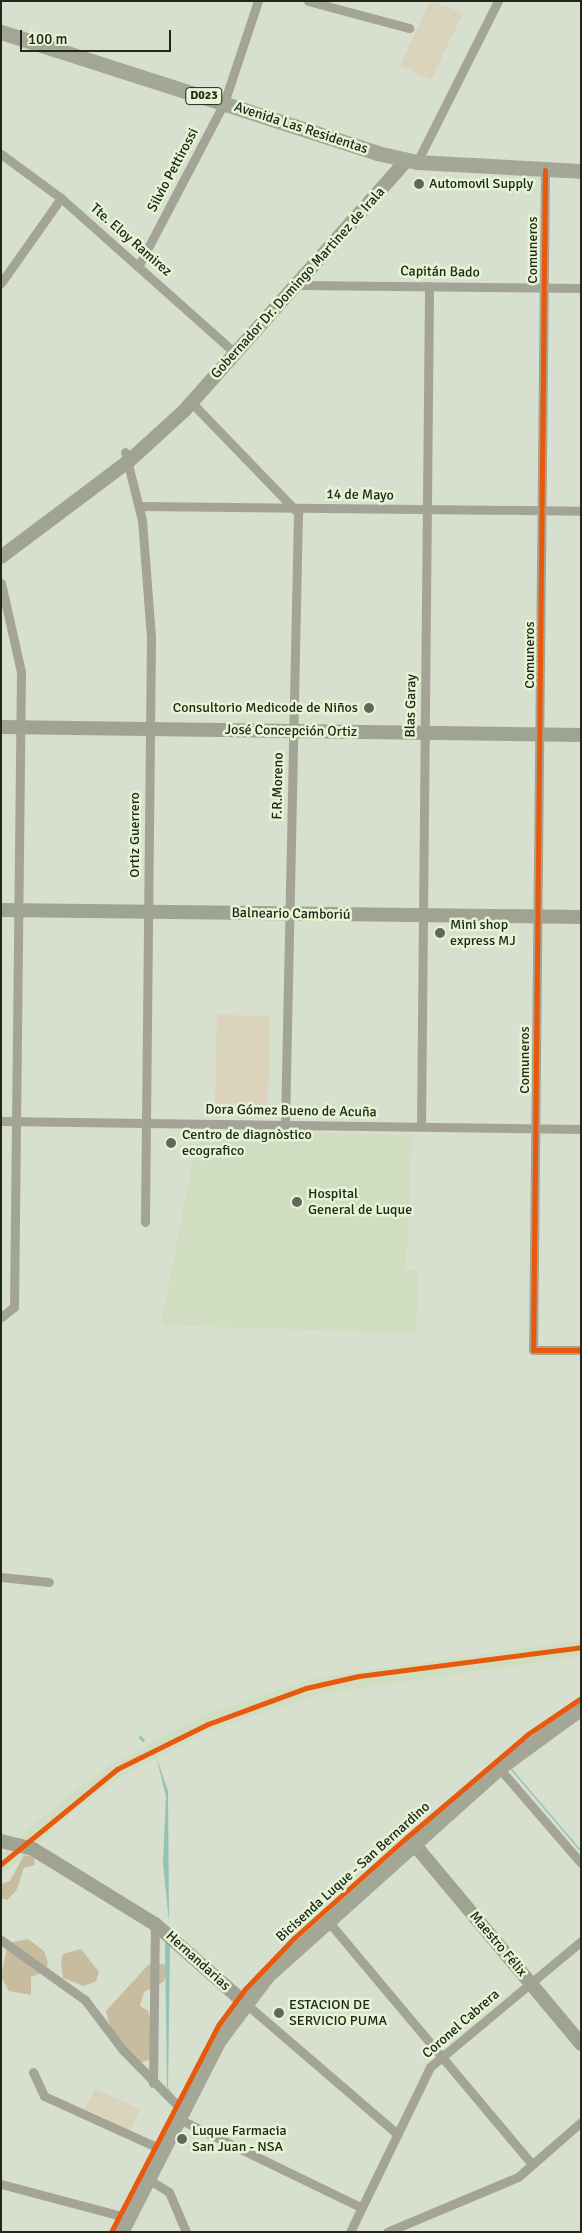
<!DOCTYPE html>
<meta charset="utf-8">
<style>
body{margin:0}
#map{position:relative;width:582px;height:2233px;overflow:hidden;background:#d7dfce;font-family:Signika,sans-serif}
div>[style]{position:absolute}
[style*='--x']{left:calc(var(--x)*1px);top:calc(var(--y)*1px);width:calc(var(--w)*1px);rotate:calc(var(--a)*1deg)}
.built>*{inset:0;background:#d0ddc0}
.green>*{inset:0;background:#dbd3bc}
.forest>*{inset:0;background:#c8bc9e}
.water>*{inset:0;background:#94c2b3}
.stream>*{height:3px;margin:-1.5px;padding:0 1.5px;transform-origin:1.5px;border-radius:1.5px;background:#94c2b3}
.street>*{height:9px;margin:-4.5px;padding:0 4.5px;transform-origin:4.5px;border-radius:4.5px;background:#a3a496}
.secondary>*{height:14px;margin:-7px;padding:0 7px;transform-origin:7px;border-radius:7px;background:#a1a392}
.primary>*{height:15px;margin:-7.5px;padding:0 7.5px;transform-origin:7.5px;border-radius:7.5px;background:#a4a795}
.cycleway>*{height:5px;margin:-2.5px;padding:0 2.5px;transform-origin:2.5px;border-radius:2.5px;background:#e8590c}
.dots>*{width:14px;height:14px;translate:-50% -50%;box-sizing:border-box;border:2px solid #e5f4d3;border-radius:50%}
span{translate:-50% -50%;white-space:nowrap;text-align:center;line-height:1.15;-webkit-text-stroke:5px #e5f4d3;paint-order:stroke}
.shield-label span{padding:1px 4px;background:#e5f4d3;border:1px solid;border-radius:4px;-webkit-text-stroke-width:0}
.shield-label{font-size:12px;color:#21271b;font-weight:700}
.street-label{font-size:14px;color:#21271b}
.poi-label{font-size:14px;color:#21271b}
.left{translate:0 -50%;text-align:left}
.right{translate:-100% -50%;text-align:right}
.frame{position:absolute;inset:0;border:2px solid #21271b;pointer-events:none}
.scale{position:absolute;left:20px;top:30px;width:151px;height:22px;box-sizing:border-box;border:2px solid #21271b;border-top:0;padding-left:6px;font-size:15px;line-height:18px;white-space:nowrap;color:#21271b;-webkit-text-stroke:4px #e5f4d3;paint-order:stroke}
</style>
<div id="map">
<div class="built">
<i style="clip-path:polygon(199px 1130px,412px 1135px,406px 1269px,419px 1271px,416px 1333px,161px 1325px)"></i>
<i style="clip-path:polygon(581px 1640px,581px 1656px,318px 1694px,212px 1729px,122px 1776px,68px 1815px,1px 1876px,1px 1854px,58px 1804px,112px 1764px,204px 1715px,316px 1678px)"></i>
</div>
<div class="green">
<i style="clip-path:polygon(430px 1px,463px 13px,431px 80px,400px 65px)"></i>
<i style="clip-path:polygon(217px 1015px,270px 1016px,268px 1108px,215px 1107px)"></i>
<i style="clip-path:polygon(581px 1697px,493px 1764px,260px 1974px,220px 2025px,110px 2232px,218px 2024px,258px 1972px,492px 1762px)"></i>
<i style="clip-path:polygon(95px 2089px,140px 2109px,130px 2130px,85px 2109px)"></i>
</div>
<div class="forest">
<i style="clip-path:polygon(24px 1855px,34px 1857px,35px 1865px,24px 1868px,16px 1891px,7px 1900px,1px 1898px,1px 1884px,10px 1881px)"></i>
<i style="clip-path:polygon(28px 1939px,44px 1951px,48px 1963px,45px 1972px,31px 1977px,31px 1995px,9px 1991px,1px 1976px,8px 1943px)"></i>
<i style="clip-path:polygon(81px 1949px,99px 1972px,96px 1981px,84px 1986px,63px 1978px,61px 1963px,63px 1954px)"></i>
<i style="clip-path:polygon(165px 1964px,168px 1972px,163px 1982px,144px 1992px,140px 2006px,148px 2011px,154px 2034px,151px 2059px,134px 2065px,113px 2037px,106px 2011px,148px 1965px)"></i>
</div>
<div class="water">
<i style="clip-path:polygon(156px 1756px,168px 1791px,169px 1922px,163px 1863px,166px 1796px)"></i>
<i style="clip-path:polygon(512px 1769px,581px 1850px,581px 1852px,511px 1770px)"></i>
<i style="clip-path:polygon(165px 1942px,170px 1945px,168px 2087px,175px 2097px,167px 2087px)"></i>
</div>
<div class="stream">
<i style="--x:140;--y:1737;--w:4;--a:45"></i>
</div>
<div class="street">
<i style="--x:308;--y:1;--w:105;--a:15"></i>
<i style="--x:1;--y:154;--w:74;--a:36.3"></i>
<i style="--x:61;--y:198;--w:234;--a:41.7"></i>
<i style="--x:417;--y:162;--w:180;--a:-63.3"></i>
<i style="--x:545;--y:170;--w:1180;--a:90.58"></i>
<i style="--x:533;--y:1350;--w:48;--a:0"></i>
<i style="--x:139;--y:265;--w:183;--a:-62.3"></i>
<i style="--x:224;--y:103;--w:108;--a:-71.6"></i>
<i style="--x:1;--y:283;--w:104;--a:-54.8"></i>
<i style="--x:299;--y:285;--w:282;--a:0.6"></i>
<i style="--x:190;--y:401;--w:156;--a:46"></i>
<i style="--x:298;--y:513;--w:611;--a:91.22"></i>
<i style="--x:125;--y:452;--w:70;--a:76"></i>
<i style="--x:142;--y:520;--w:117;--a:85.6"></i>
<i style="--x:151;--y:637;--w:585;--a:90.59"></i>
<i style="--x:139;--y:506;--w:442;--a:0.6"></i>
<i style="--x:1;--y:583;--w:91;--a:77.3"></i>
<i style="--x:21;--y:672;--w:635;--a:90.63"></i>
<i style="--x:14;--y:1307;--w:16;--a:142"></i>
<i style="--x:1;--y:1121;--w:580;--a:0.79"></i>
<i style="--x:421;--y:1126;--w:840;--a:-89.45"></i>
<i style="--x:1;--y:1577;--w:48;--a:5.9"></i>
<i style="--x:499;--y:1768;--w:125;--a:49.2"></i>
<i style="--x:327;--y:1920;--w:319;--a:50"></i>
<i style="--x:1;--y:1940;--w:103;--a:35.5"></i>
<i style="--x:85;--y:2000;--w:63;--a:52.8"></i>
<i style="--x:123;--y:2050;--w:86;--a:45.5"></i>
<i style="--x:245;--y:2003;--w:199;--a:40.7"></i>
<i style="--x:33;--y:2072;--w:26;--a:65"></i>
<i style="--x:44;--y:2096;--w:131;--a:24.4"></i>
<i style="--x:153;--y:2083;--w:159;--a:-89.3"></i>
<i style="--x:179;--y:2119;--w:201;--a:25.9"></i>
<i style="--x:148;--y:2179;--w:25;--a:32"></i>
<i style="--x:169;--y:2192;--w:43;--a:67"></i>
<i style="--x:1;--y:2184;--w:132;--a:14.9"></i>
<i style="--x:350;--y:2232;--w:183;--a:-64.1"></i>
<i style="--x:430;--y:2067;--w:197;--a:-39.8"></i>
<i style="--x:387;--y:2232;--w:142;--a:-22.8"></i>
<i style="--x:518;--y:2177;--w:84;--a:-41.1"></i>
</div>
<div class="secondary">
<i style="--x:1;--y:557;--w:160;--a:-36.9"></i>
<i style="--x:129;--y:461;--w:74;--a:-42.3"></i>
<i style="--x:184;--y:411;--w:336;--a:-48.4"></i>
<i style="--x:1;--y:727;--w:580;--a:0.79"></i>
<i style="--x:1;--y:910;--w:580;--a:0.69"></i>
<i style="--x:1;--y:1841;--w:33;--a:14"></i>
<i style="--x:33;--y:1849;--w:143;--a:31.6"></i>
<i style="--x:155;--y:1924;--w:120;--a:41.3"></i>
<i style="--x:414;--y:1844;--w:261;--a:50.1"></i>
</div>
<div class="primary">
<i style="--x:1;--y:32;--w:395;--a:17.8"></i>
<i style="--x:377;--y:153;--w:41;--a:12.7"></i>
<i style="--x:417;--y:162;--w:164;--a:3.1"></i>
<i style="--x:121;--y:2232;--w:216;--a:-63"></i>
<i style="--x:219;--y:2040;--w:80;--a:-53.1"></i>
<i style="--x:267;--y:1976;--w:312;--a:-41.9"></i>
<i style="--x:499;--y:1768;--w:102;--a:-36.2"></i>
</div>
<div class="cycleway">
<i style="--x:545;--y:170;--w:1180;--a:90.58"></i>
<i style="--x:533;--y:1350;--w:48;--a:0"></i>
<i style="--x:1;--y:1864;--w:150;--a:-39.3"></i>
<i style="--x:117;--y:1769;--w:102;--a:-26.3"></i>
<i style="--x:208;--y:1724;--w:104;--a:-20.2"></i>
<i style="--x:306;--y:1688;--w:54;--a:-12.8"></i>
<i style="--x:359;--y:1676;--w:224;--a:-7.4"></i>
<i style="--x:111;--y:2232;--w:234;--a:-62.6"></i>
<i style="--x:219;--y:2024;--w:44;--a:-53.4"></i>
<i style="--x:245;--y:1989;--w:71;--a:-46.1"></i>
<i style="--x:294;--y:1938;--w:152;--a:-41.8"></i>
<i style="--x:407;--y:1837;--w:159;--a:-40.4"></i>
<i style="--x:528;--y:1734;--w:64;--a:-34.2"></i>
</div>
<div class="dots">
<i style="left:419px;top:184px;background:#61675a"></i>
<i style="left:369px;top:708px;background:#61675a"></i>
<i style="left:440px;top:933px;background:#61675a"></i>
<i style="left:171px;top:1143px;background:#61675a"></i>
<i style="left:297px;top:1202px;background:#61675a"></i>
<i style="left:279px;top:2013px;background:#61675a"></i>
<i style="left:182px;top:2139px;background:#61675a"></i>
</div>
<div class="shield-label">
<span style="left:204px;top:96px">D023</span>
</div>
<div class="street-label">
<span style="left:301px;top:128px;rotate:18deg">Avenida Las Residentas</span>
<span style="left:173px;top:170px;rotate:-62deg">Silvio Pettirossi</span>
<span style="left:131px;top:240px;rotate:41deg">Tte. Eloy Ramirez</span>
<span style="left:533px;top:250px;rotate:-90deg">Comuneros</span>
<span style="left:440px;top:272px;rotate:1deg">Capitán Bado</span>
<span style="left:298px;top:283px;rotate:-48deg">Gobernador Dr. Domingo Martinez de Irala</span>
<span style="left:360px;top:495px;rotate:1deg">14 de Mayo</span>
<span style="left:530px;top:655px;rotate:-90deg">Comuneros</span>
<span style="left:411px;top:706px;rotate:-89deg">Blas Garay</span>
<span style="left:291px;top:731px;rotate:1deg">José Concepción Ortiz</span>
<span style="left:278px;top:786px;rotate:-89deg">F.R.Moreno</span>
<span style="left:135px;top:835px;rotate:-90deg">Ortiz Guerrero</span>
<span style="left:291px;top:914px;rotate:1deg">Balneario Camboriú</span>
<span style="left:525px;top:1060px;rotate:-90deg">Comuneros</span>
<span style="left:291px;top:1111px;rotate:1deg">Dora Gómez Bueno de Acuña</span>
<span style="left:353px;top:1872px;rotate:-42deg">Bicisenda Luque - San Bernardino</span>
<span style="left:498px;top:1944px;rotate:50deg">Maestro Félix</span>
<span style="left:198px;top:1961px;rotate:42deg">Hernandarias</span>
<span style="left:461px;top:2024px;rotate:-41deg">Coronel Cabrera</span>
</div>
<div class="poi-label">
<span class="left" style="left:429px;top:184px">Automovil Supply</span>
<span class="right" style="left:358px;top:708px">Consultorio Medicode de Niños</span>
<span class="left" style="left:450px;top:933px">Mini shop<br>express MJ</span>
<span class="left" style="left:182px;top:1143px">Centro de diagnòstico<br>ecografico</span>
<span class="left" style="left:308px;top:1202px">Hospital<br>General de Luque</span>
<span class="left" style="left:289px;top:2013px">ESTACION DE<br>SERVICIO PUMA</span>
<span class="left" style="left:192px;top:2139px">Luque Farmacia<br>San Juan - NSA</span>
</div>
<div class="frame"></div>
<div class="scale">100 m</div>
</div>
